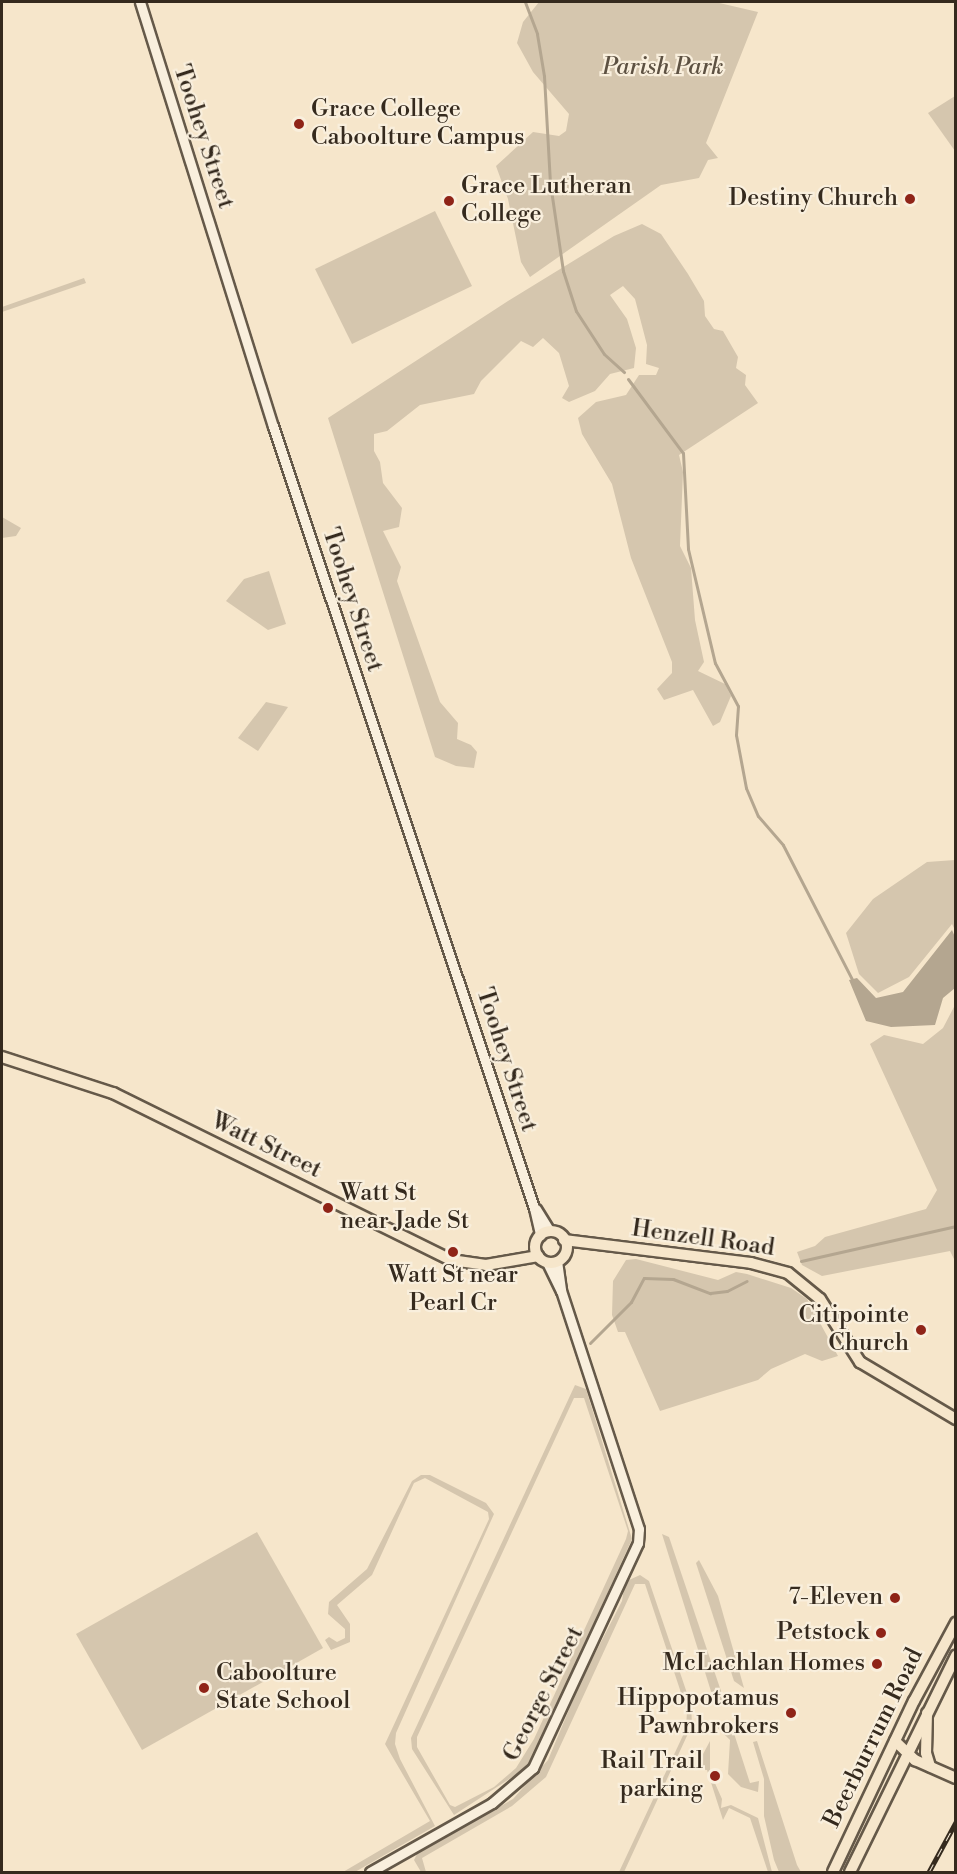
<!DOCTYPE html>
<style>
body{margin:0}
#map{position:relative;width:957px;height:1874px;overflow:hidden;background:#f6e6cb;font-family:"Libre Bodoni",serif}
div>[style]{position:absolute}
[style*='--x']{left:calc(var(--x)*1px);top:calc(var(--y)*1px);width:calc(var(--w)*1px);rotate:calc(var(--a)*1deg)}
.green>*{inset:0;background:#d5c6ae}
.water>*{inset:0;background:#b4a690}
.stream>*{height:3px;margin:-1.5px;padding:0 1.5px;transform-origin:1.5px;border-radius:1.5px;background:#b4a690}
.roads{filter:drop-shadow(2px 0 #655949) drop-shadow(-2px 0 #655949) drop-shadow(0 2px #655949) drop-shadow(0 -2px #655949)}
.minor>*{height:9px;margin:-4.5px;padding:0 4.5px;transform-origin:4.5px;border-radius:4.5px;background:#f9efdd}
.major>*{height:10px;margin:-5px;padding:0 5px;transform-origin:5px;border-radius:5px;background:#f6e6cb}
.major>.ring{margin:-5px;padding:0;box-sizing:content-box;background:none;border:10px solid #f6e6cb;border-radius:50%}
.rail>*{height:5px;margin-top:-2.5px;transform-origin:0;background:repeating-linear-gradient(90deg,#f9efdd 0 9px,#352a1e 0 18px);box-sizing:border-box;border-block:2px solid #352a1e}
.dots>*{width:16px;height:16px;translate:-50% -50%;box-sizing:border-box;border:3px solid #f9efdd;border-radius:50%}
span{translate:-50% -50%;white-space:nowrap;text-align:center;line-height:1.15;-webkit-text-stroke:4.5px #f9efdd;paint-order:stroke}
.park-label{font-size:24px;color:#5d5142;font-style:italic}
.poi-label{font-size:24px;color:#352a1e}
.left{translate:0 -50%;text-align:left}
.right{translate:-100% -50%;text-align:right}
.street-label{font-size:24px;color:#352a1e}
.frame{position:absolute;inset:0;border:3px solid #352a1e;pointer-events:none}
</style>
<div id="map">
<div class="green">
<i style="clip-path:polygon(539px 2px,715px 2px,758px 12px,706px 143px,718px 158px,708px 160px,699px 178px,661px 185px,530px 277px,521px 262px,508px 199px,496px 166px,533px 132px,559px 136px,566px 131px,569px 114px,533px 72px,517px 43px,523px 22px)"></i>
<i style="clip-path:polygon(955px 96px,955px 151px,928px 113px)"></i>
<i style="clip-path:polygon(435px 211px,472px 286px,352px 344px,315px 269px)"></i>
<i style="clip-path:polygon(642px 224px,661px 234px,688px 274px,704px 301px,705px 316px,714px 329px,723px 331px,738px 357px,736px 368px,746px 375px,745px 385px,758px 403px,679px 455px,683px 472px,680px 546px,691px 568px,695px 620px,704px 662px,698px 671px,725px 684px,731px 696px,720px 722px,713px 726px,693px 690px,664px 700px,657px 689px,672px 673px,672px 662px,631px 558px,612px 484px,582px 434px,578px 418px,596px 402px,626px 395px,639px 375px,656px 375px,659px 368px,646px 364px,647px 345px,635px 299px,623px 286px,610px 295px,627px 319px,636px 348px,634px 368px,610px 374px,595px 391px,569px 402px,562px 398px,569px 386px,559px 353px,543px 338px,533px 347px,521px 341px,481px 381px,474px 394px,420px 405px,387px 431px,374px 434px,374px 451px,380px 462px,383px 483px,402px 508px,399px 527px,383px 531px,401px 567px,397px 581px,440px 702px,458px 723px,457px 739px,471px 745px,477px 752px,474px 768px,456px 766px,435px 757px,328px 418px,508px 301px,614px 236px)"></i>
<i style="clip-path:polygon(84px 278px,86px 283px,2px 312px,2px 307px)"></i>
<i style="clip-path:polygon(2px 517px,21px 528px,16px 536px,2px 538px)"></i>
<i style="clip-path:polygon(269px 571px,286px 624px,268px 630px,226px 601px,244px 579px)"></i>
<i style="clip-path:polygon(266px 702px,288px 707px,258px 751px,238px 738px)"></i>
<i style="clip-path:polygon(955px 860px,955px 930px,952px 924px,909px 977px,878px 993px,859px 974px,846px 933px,873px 899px,927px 862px)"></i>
<i style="clip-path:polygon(955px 1005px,955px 1261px,950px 1251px,822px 1276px,802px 1265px,797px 1252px,815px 1246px,825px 1237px,926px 1209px,937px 1190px,870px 1044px,884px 1035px,923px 1044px,943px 1028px)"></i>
<i style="clip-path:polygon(636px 1259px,718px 1280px,736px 1272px,747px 1274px,791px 1288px,807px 1299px,838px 1356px,822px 1361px,805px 1354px,771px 1369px,758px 1380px,660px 1411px,625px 1332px,618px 1332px,612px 1315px,613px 1281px,626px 1260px)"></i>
<i style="clip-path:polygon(evenodd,575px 1385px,586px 1389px,632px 1539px,529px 1766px,454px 1815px,412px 1749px,411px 1738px,575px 1385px,574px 1398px,584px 1398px,628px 1531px,626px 1539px,534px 1739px,516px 1768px,494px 1787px,455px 1807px,450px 1805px,417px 1747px,417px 1737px,574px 1398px)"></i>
<i style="clip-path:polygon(421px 1475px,430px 1475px,486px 1503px,494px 1514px,396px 1733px,395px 1744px,400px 1759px,435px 1826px,355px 1872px,343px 1872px,430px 1821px,385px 1744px,489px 1519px,488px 1512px,425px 1478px,414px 1483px,372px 1575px,337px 1605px,350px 1624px,350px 1642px,331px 1650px,325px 1640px,329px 1637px,337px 1642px,345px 1638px,345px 1629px,328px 1614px,329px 1602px,367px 1569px,412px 1481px)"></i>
<i style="clip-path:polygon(257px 1532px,323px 1648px,142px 1750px,76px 1634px)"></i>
<i style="clip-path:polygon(662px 1534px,669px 1537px,724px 1700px,722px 1704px,714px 1701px)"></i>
<i style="clip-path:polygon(699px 1560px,718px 1596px,744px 1688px,734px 1681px,696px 1563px)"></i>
<i style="clip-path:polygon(640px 1575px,649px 1581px,691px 1705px,692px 1725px,624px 1872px,619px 1872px,686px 1729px,687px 1711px,645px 1584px,635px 1584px,546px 1777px,512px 1806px,422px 1858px,426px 1872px,421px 1872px,414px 1860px,417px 1854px,513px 1799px,548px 1760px,581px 1681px,622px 1601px,624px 1588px,629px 1580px)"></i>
<i style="clip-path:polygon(730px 1721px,750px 1783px,759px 1781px,758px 1792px,741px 1787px,728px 1774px,730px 1740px,717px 1727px)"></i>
<i style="clip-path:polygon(710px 1741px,710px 1772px,722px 1799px,721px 1808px,731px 1805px,758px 1818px,772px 1872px,768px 1872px,750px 1818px,729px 1808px,723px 1820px,707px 1770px,695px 1769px)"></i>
<i style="clip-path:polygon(757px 1741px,797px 1865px,801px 1872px,779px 1872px,774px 1860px,764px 1816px,764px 1779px,753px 1742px)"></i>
</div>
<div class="water">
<i style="clip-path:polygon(952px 930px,955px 937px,955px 988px,943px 998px,935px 1025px,891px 1027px,866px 1021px,849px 980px,857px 978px,876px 998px,903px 992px)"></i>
</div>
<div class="stream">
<i style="--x:525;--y:2;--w:34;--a:69"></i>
<i style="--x:537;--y:34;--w:43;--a:80.5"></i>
<i style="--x:544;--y:76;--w:107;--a:86.8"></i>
<i style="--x:550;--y:183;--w:89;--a:81.6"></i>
<i style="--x:563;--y:271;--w:42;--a:72"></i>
<i style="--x:576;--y:311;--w:51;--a:56.9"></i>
<i style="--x:604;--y:354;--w:27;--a:42"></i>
<i style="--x:628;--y:379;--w:92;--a:53.4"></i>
<i style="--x:683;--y:453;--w:96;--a:87"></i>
<i style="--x:688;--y:549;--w:117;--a:76.7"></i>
<i style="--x:715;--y:663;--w:49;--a:61.9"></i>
<i style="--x:738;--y:706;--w:29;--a:94"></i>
<i style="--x:736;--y:735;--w:54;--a:79.3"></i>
<i style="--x:746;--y:788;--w:30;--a:67"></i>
<i style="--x:758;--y:816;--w:38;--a:49"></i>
<i style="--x:783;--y:845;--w:155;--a:62.8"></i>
<i style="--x:801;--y:1261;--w:159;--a:-12.7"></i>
<i style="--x:590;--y:1343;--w:58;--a:-45"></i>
<i style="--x:631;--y:1302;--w:27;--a:-62"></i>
<i style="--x:644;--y:1278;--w:29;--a:2"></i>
<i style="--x:673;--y:1279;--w:40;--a:21"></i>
<i style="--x:710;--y:1293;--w:17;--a:-7"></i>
<i style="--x:727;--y:1291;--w:22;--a:-27"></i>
</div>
<div class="roads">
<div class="minor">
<i style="--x:140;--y:2;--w:444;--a:72.6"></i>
<i style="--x:273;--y:426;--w:824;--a:71.54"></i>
<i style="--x:534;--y:1208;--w:28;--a:77"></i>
<i style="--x:536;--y:1209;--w:26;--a:58"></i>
<i style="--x:557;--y:1261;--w:30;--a:82"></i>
<i style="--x:370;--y:1872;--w:140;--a:-29.5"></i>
<i style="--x:492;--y:1803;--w:54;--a:-40.5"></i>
<i style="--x:533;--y:1768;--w:248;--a:-65"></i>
<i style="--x:638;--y:1543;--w:14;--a:-86"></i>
<i style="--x:639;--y:1529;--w:250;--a:-108.1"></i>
<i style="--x:561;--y:1291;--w:32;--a:-116"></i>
</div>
<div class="major">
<i style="--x:2;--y:1057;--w:117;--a:18"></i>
<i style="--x:113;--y:1093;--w:377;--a:26.3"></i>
<i style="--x:451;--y:1260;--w:35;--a:8"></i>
<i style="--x:486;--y:1265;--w:53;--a:-9.8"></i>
<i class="ring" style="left:535px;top:1231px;width:22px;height:22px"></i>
<i style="--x:564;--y:1240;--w:188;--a:7"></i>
<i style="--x:751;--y:1263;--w:38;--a:15"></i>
<i style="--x:788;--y:1273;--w:41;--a:39.1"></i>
<i style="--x:820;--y:1299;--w:75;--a:57.6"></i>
<i style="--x:860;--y:1362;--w:112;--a:30.7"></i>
<i style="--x:927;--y:1713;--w:40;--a:91.4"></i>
<i style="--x:926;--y:1753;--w:14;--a:73"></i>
<i style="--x:895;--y:1741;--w:28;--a:44"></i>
<i style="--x:915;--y:1760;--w:45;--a:23.7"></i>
<i style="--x:833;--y:1872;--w:189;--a:-64.7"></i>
<i style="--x:914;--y:1701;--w:89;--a:-61.7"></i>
<i style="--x:850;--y:1872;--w:241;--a:-63.9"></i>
</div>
</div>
<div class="rail">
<i style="--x:929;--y:1872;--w:57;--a:-61.6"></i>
</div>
<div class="dots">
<i style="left:299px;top:124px;background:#8f2418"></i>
<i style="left:910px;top:199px;background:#8f2418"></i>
<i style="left:449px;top:201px;background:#8f2418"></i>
<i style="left:328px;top:1208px;background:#8f2418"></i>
<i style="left:453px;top:1252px;background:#8f2418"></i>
<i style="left:921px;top:1330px;background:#8f2418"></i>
<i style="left:895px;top:1598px;background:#8f2418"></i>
<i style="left:881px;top:1633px;background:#8f2418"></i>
<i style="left:877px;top:1664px;background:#8f2418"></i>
<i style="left:204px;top:1688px;background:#8f2418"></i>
<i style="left:791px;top:1713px;background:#8f2418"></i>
<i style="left:715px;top:1776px;background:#8f2418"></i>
</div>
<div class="park-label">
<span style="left:663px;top:68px">Parish Park</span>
</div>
<div class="poi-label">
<span class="left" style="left:311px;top:124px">Grace College<br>Caboolture Campus</span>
<span class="left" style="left:461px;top:201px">Grace Lutheran<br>College</span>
<span class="right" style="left:898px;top:199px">Destiny Church</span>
<span class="left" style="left:340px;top:1208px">Watt St<br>near Jade St</span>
<span style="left:453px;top:1290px">Watt St near<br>Pearl Cr</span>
<span class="right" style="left:909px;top:1330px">Citipointe<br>Church</span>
<span class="right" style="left:883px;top:1598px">7-Eleven</span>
<span class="right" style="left:869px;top:1633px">Petstock</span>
<span class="right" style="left:865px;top:1664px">McLachlan Homes</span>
<span class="left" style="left:216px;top:1688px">Caboolture<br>State School</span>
<span class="right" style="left:779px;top:1713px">Hippopotamus<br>Pawnbrokers</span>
<span class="right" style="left:703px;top:1776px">Rail Trail<br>parking</span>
</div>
<div class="street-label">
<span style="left:203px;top:137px;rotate:72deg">Toohey Street</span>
<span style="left:352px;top:600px;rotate:72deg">Toohey Street</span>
<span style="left:506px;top:1060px;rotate:72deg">Toohey Street</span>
<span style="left:266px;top:1146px;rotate:26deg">Watt Street</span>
<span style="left:703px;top:1239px;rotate:8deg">Henzell Road</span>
<span style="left:544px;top:1694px;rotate:-63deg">George Street</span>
<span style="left:874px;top:1738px;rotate:-64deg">Beerburrum Road</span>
</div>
<div class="frame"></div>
</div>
